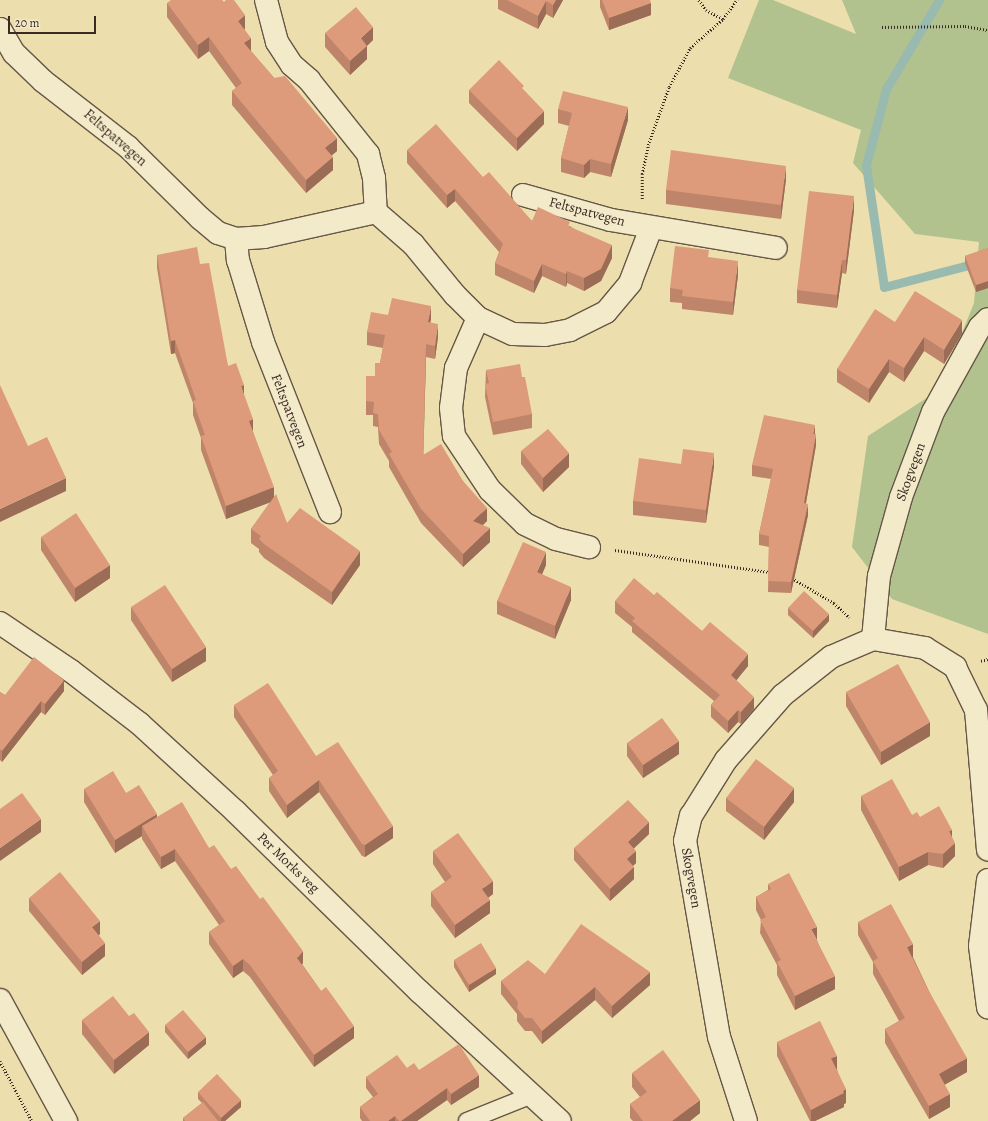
<!DOCTYPE html>
<style>
body{margin:0}
#map{position:relative;width:988px;height:1121px;overflow:hidden;background:#ecdead;font-family:Alegreya,serif}
div>[style]{position:absolute}
[style*='--x']{left:calc(var(--x)*1px);top:calc(var(--y)*1px);width:calc(var(--w)*1px);rotate:calc(var(--a)*1deg)}
.green>*{inset:0;background:#b2c28e}
.stream>*{height:9px;margin:-4.5px;padding:0 4.5px;transform-origin:4.5px;border-radius:4.5px;background:#99bbaf}
.path>*{height:2.5px;margin-top:-1.25px;transform-origin:0;background:repeating-linear-gradient(90deg,#3a2a24 0 1px,transparent 0 3px)}
.roads{filter:drop-shadow(1px 0 #665746) drop-shadow(-1px 0 #665746) drop-shadow(0 1px #665746) drop-shadow(0 -1px #665746)}
.lane>*{height:16px;margin:-8px;padding:0 8px;transform-origin:8px;border-radius:8px;background:#f3eaca}
.street>*{height:22px;margin:-11px;padding:0 11px;transform-origin:11px;border-radius:11px;background:#f3eaca}
.secondary>*{height:22px;margin:-11px;padding:0 11px;transform-origin:11px;border-radius:11px;background:#f3eaca}
.wall>*{inset:0;background:#be856a}
.shaded-wall>*{inset:0;background:#9b6c56}
.building>*{inset:0;background:#dd9b7b}
span{translate:-50% -50%;white-space:nowrap;text-align:center;line-height:1.15;-webkit-text-stroke:3px #f3eaca;paint-order:stroke}
.street-label{font-size:14px;color:#3a2a24}
.scale{position:absolute;left:8px;top:16px;width:88px;height:18px;box-sizing:border-box;border:2px solid #3a2a24;border-top:0;padding-left:5px;font-size:12px;line-height:14px;white-space:nowrap;color:#3a2a24;-webkit-text-stroke:3px #f3eaca;paint-order:stroke}
</style>
<div id="map">
<div class="green">
<i style="clip-path:polygon(759px 0,773px 0,856px 34px,842px 0,988px 0,988px 634px,892px 599px,852px 547px,868px 436px,939px 390px,974px 303px,979px 242px,915px 234px,853px 163px,861px 130px,728px 78px)"></i>
</div>
<div class="stream">
<i style="--x:939;--y:0;--w:104;--a:120.8"></i>
<i style="--x:886;--y:89;--w:79;--a:104.7"></i>
<i style="--x:866;--y:165;--w:123;--a:81.6"></i>
<i style="--x:884;--y:287;--w:107;--a:-14.6"></i>
</div>
<div class="path">
<i style="--x:699;--y:0;--w:12;--a:55"></i>
<i style="--x:706;--y:10;--w:19;--a:28"></i>
<i style="--x:882;--y:27;--w:83;--a:-0.7"></i>
<i style="--x:965;--y:26;--w:23;--a:10"></i>
<i style="--x:642;--y:199;--w:25;--a:-90"></i>
<i style="--x:642;--y:174;--w:30;--a:-78"></i>
<i style="--x:648;--y:145;--w:62;--a:-70.1"></i>
<i style="--x:669;--y:87;--w:44;--a:-61.7"></i>
<i style="--x:690;--y:48;--w:44;--a:-41.3"></i>
<i style="--x:723;--y:19;--w:24;--a:-54"></i>
<i style="--x:615;--y:550;--w:157;--a:8.1"></i>
<i style="--x:792;--y:578;--w:49;--a:30.8"></i>
<i style="--x:834;--y:603;--w:21;--a:43"></i>
<i style="--x:981;--y:661;--w:7;--a:-16"></i>
<i style="--x:0;--y:1061;--w:68;--a:61.9"></i>
</div>
<div class="roads">
<div class="lane">
<i style="--x:467;--y:1121;--w:70;--a:-21.8"></i>
</div>
<div class="street">
<i style="--x:266;--y:0;--w:43;--a:75.3"></i>
<i style="--x:277;--y:42;--w:27;--a:57"></i>
<i style="--x:292;--y:65;--w:23;--a:41"></i>
<i style="--x:309;--y:80;--w:95;--a:51.4"></i>
<i style="--x:368;--y:154;--w:25;--a:76"></i>
<i style="--x:374;--y:178;--w:34;--a:87"></i>
<i style="--x:376;--y:212;--w:49;--a:40.9"></i>
<i style="--x:413;--y:244;--w:66;--a:50.5"></i>
<i style="--x:455;--y:295;--w:33;--a:45"></i>
<i style="--x:478;--y:318;--w:38;--a:25"></i>
<i style="--x:513;--y:334;--w:32;--a:2"></i>
<i style="--x:545;--y:335;--w:25;--a:-11"></i>
<i style="--x:570;--y:330;--w:40;--a:-26.6"></i>
<i style="--x:606;--y:312;--w:38;--a:-50"></i>
<i style="--x:630;--y:283;--w:59;--a:-69.1"></i>
<i style="--x:0;--y:29;--w:28;--a:60"></i>
<i style="--x:14;--y:53;--w:40;--a:44"></i>
<i style="--x:43;--y:81;--w:108;--a:37.8"></i>
<i style="--x:128;--y:147;--w:101;--a:44.6"></i>
<i style="--x:200;--y:218;--w:23;--a:40"></i>
<i style="--x:218;--y:233;--w:19;--a:18"></i>
<i style="--x:236;--y:239;--w:28;--a:-4"></i>
<i style="--x:264;--y:237;--w:115;--a:-12.6"></i>
<i style="--x:523;--y:195;--w:91;--a:15.9"></i>
<i style="--x:611;--y:220;--w:167;--a:9.6"></i>
<i style="--x:236;--y:239;--w:21;--a:85"></i>
<i style="--x:238;--y:260;--w:86;--a:73"></i>
<i style="--x:263;--y:342;--w:183;--a:68.5"></i>
<i style="--x:478;--y:318;--w:55;--a:113.7"></i>
<i style="--x:456;--y:368;--w:40;--a:97.1"></i>
<i style="--x:451;--y:408;--w:28;--a:84"></i>
<i style="--x:454;--y:436;--w:65;--a:56.3"></i>
<i style="--x:490;--y:490;--w:49;--a:44.2"></i>
<i style="--x:525;--y:524;--w:34;--a:26"></i>
<i style="--x:556;--y:539;--w:34;--a:14"></i>
<i style="--x:0;--y:623;--w:86;--a:34.1"></i>
<i style="--x:71;--y:671;--w:87;--a:37.5"></i>
<i style="--x:140;--y:724;--w:130;--a:42.5"></i>
<i style="--x:236;--y:812;--w:257;--a:44.4"></i>
<i style="--x:420;--y:992;--w:190;--a:42.7"></i>
<i style="--x:873;--y:639;--w:63;--a:-84.6"></i>
<i style="--x:879;--y:576;--w:82;--a:-74.4"></i>
<i style="--x:901;--y:497;--w:91;--a:-69.4"></i>
<i style="--x:933;--y:412;--w:97;--a:-61.1"></i>
<i style="--x:980;--y:327;--w:11;--a:-45"></i>
<i style="--x:988;--y:880;--w:66;--a:96.9"></i>
<i style="--x:980;--y:946;--w:62;--a:82.5"></i>
<i style="--x:746;--y:1121;--w:88;--a:-107.8"></i>
<i style="--x:719;--y:1037;--w:199;--a:-99.8"></i>
<i style="--x:685;--y:841;--w:26;--a:-77"></i>
<i style="--x:691;--y:816;--w:66;--a:-58"></i>
<i style="--x:726;--y:760;--w:86;--a:-48.8"></i>
<i style="--x:783;--y:695;--w:61;--a:-38.4"></i>
<i style="--x:831;--y:657;--w:46;--a:-23.2"></i>
<i style="--x:873;--y:639;--w:53;--a:9.8"></i>
<i style="--x:925;--y:648;--w:36;--a:32"></i>
<i style="--x:955;--y:667;--w:48;--a:64"></i>
<i style="--x:976;--y:710;--w:140;--a:85.1"></i>
</div>
<div class="secondary">
<i style="--x:0;--y:1000;--w:138;--a:61.4"></i>
</div>
</div>
<div class="wall">
<i style="clip-path:polygon(498px 0,563px 0,553px 18px,546px 14px,538px 29px,498px 9px)"></i>
<i style="clip-path:polygon(600px 0,650px 0,651px 15px,609px 30px,600px 7px)"></i>
<i style="clip-path:polygon(167px 3px,245px 29px,244px 30px,251px 51px,337px 151px,332px 155px,333px 170px,306px 193px,232px 105px,232px 91px,236px 88px,209px 51px,198px 59px,167px 17px)"></i>
<i style="clip-path:polygon(325px 33px,373px 40px,367px 45px,367px 59px,350px 75px,325px 47px)"></i>
<i style="clip-path:polygon(469px 90px,524px 91px,544px 124px,517px 151px,469px 103px)"></i>
<i style="clip-path:polygon(558px 109px,628px 120px,611px 177px,590px 172px,584px 178px,561px 172px,561px 158px,569px 126px,558px 123px)"></i>
<i style="clip-path:polygon(407px 150px,483px 177px,532px 221px,570px 226px,612px 258px,601px 281px,584px 291px,567px 283px,566px 287px,542px 276px,534px 293px,495px 275px,495px 263px,499px 252px,455px 201px,447px 208px,407px 163px)"></i>
<i style="clip-path:polygon(786px 179px,781px 219px,666px 204px,666px 190px)"></i>
<i style="clip-path:polygon(854px 210px,846px 274px,842px 273px,837px 308px,797px 303px,797px 290px)"></i>
<i style="clip-path:polygon(988px 248px,988px 288px,976px 292px,965px 263px,965px 256px)"></i>
<i style="clip-path:polygon(157px 255px,200px 264px,228px 366px,244px 395px,253px 432px,274px 498px,287px 523px,360px 565px,332px 605px,264px 558px,259px 552px,259px 549px,251px 543px,251px 529px,271px 501px,226px 519px,201px 450px,201px 438px,193px 415px,193px 403px,175px 353px,171px 354px,157px 268px)"></i>
<i style="clip-path:polygon(709px 258px,738px 275px,733px 315px,682px 309px,682px 303px,670px 302px,670px 288px)"></i>
<i style="clip-path:polygon(388px 315px,431px 319px,430px 322px,438px 337px,435px 359px,426px 357px,423px 455px,463px 481px,487px 521px,483px 525px,490px 542px,463px 567px,421px 523px,389px 467px,389px 461px,379px 444px,378px 427px,373px 426px,373px 415px,366px 415px,366px 401px,380px 363px,383px 348px,367px 345px,367px 332px)"></i>
<i style="clip-path:polygon(895px 322px,962px 334px,944px 364px,924px 351px,904px 382px,889px 372px,869px 403px,837px 382px,837px 369px)"></i>
<i style="clip-path:polygon(486px 370px,532px 414px,532px 428px,493px 435px,485px 397px)"></i>
<i style="clip-path:polygon(815px 434px,816px 445px,806px 503px,808px 515px,791px 593px,768px 592px,769px 547px,759px 545px,759px 534px,771px 479px,752px 476px,752px 465px)"></i>
<i style="clip-path:polygon(521px 451px,569px 467px,543px 492px,521px 464px)"></i>
<i style="clip-path:polygon(681px 464px,714px 466px,706px 523px,633px 515px,633px 501px)"></i>
<i style="clip-path:polygon(41px 537px,110px 578px,75px 602px,41px 550px)"></i>
<i style="clip-path:polygon(546px 565px,542px 574px,571px 600px,555px 639px,497px 614px,497px 601px)"></i>
<i style="clip-path:polygon(654px 595px,702px 631px,748px 666px,736px 680px,754px 709px,741px 724px,738px 722px,728px 733px,711px 717px,711px 705px,714px 701px,632px 632px,632px 627px,615px 613px,615px 601px)"></i>
<i style="clip-path:polygon(131px 607px,206px 661px,172px 682px,131px 620px)"></i>
<i style="clip-path:polygon(788px 608px,829px 621px,813px 638px,788px 615px)"></i>
<i style="clip-path:polygon(64px 691px,45px 715px,41px 712px,2px 762px,0 760px,0 692px,5px 695px)"></i>
<i style="clip-path:polygon(846px 692px,930px 736px,881px 765px,846px 706px)"></i>
<i style="clip-path:polygon(234px 705px,316px 756px,393px 838px,365px 857px,362px 856px,319px 792px,287px 818px,269px 791px,269px 778px,273px 775px,234px 717px)"></i>
<i style="clip-path:polygon(627px 743px,679px 754px,643px 778px,627px 756px)"></i>
<i style="clip-path:polygon(84px 789px,126px 793px,157px 818px,209px 848px,231px 869px,303px 963px,302px 964px,354px 1038px,314px 1067px,250px 977px,243px 971px,233px 978px,209px 944px,209px 932px,219px 925px,175px 861px,161px 869px,142px 839px,142px 836px,115px 853px,84px 802px)"></i>
<i style="clip-path:polygon(861px 796px,912px 815px,920px 817px,952px 837px,955px 856px,943px 868px,928px 865px,899px 881px,861px 810px)"></i>
<i style="clip-path:polygon(726px 798px,794px 802px,764px 840px,726px 811px)"></i>
<i style="clip-path:polygon(649px 834px,634px 848px,636px 863px,633px 866px,634px 879px,610px 901px,574px 860px,574px 848px)"></i>
<i style="clip-path:polygon(433px 851px,493px 894px,488px 898px,490px 913px,455px 938px,431px 906px,431px 892px,445px 882px,433px 864px)"></i>
<i style="clip-path:polygon(768px 884px,817px 940px,835px 989px,795px 1010px,777px 975px,777px 965px,760px 933px,761px 920px,756px 910px,756px 897px,768px 890px)"></i>
<i style="clip-path:polygon(29px 898px,100px 934px,99px 935px,105px 956px,82px 975px,29px 911px)"></i>
<i style="clip-path:polygon(858px 922px,913px 957px,967px 1072px,944px 1085px,950px 1107px,929px 1119px,885px 1043px,885px 1029px,899px 1021px,873px 974px,873px 962px,858px 935px)"></i>
<i style="clip-path:polygon(454px 960px,496px 974px,469px 992px,454px 967px)"></i>
<i style="clip-path:polygon(545px 974px,650px 985px,612px 1018px,595px 1000px,542px 1044px,532px 1031px,525px 1031px,517px 1021px,517px 1014px,501px 994px,501px 981px)"></i>
<i style="clip-path:polygon(82px 1020px,149px 1045px,114px 1074px,82px 1034px)"></i>
<i style="clip-path:polygon(165px 1025px,206px 1044px,188px 1059px,165px 1032px)"></i>
<i style="clip-path:polygon(777px 1042px,837px 1069px,846px 1103px,844px 1104px,844px 1107px,815px 1121px,810px 1121px,777px 1056px)"></i>
<i style="clip-path:polygon(407px 1068px,419px 1070px,479px 1087px,451px 1105px,447px 1100px,417px 1121px,362px 1121px,360px 1118px,360px 1107px,373px 1097px,366px 1088px,366px 1077px)"></i>
<i style="clip-path:polygon(632px 1073px,700px 1113px,690px 1121px,633px 1121px,630px 1118px,630px 1104px,640px 1097px,632px 1087px)"></i>
<i style="clip-path:polygon(198px 1092px,241px 1107px,225px 1121px,183px 1121px,183px 1118px,202px 1103px,198px 1099px)"></i>
</div>
<div class="shaded-wall">
<i style="clip-path:polygon(556px 0,563px 0,553px 18px,553px 5px)"></i>
<i style="clip-path:polygon(546px 1px,546px 14px,538px 29px,538px 16px)"></i>
<i style="clip-path:polygon(651px 3px,651px 15px,609px 30px,609px 18px)"></i>
<i style="clip-path:polygon(245px 15px,245px 29px,238px 34px,238px 21px)"></i>
<i style="clip-path:polygon(373px 27px,373px 40px,364px 49px,367px 46px,367px 59px,350px 75px,350px 61px,361px 38px)"></i>
<i style="clip-path:polygon(209px 37px,209px 51px,198px 59px,198px 45px)"></i>
<i style="clip-path:polygon(251px 38px,251px 52px,244px 43px)"></i>
<i style="clip-path:polygon(628px 107px,628px 120px,611px 177px,611px 164px)"></i>
<i style="clip-path:polygon(544px 111px,544px 124px,517px 151px,517px 138px)"></i>
<i style="clip-path:polygon(337px 138px,337px 151px,325px 161px,325px 148px)"></i>
<i style="clip-path:polygon(333px 157px,333px 170px,306px 193px,306px 180px)"></i>
<i style="clip-path:polygon(590px 159px,590px 172px,584px 178px,584px 165px)"></i>
<i style="clip-path:polygon(786px 166px,786px 179px,781px 219px,781px 205px)"></i>
<i style="clip-path:polygon(455px 189px,455px 201px,447px 208px,447px 195px)"></i>
<i style="clip-path:polygon(854px 196px,854px 210px,846px 274px,846px 260px)"></i>
<i style="clip-path:polygon(612px 245px,612px 258px,601px 281px,584px 291px,584px 278px)"></i>
<i style="clip-path:polygon(842px 260px,842px 273px,837px 308px,837px 295px)"></i>
<i style="clip-path:polygon(738px 261px,738px 275px,733px 315px,733px 302px)"></i>
<i style="clip-path:polygon(542px 264px,542px 276px,534px 293px,534px 281px)"></i>
<i style="clip-path:polygon(567px 271px,567px 283px,566px 287px,566px 274px)"></i>
<i style="clip-path:polygon(988px 281px,988px 288px,976px 292px,976px 285px)"></i>
<i style="clip-path:polygon(431px 306px,431px 319px,428px 335px,428px 322px)"></i>
<i style="clip-path:polygon(962px 320px,962px 334px,944px 364px,944px 350px)"></i>
<i style="clip-path:polygon(438px 324px,438px 337px,435px 359px,435px 346px)"></i>
<i style="clip-path:polygon(924px 337px,924px 351px,904px 382px,904px 368px)"></i>
<i style="clip-path:polygon(175px 340px,175px 353px,171px 354px,171px 341px)"></i>
<i style="clip-path:polygon(426px 344px,426px 357px,423px 468px,423px 455px)"></i>
<i style="clip-path:polygon(889px 359px,889px 372px,869px 403px,869px 389px)"></i>
<i style="clip-path:polygon(244px 385px,244px 398px,241px 386px)"></i>
<i style="clip-path:polygon(253px 419px,253px 433px,249px 421px)"></i>
<i style="clip-path:polygon(815px 425px,815px 435px,813px 434px)"></i>
<i style="clip-path:polygon(816px 434px,816px 445px,804px 514px,804px 503px)"></i>
<i style="clip-path:polygon(569px 453px,569px 467px,543px 492px,543px 478px)"></i>
<i style="clip-path:polygon(714px 453px,714px 466px,706px 523px,706px 510px)"></i>
<i style="clip-path:polygon(66px 478px,66px 491px,0 522px,0 509px)"></i>
<i style="clip-path:polygon(274px 487px,274px 501px,226px 519px,226px 506px)"></i>
<i style="clip-path:polygon(808px 504px,808px 515px,791px 593px,791px 582px)"></i>
<i style="clip-path:polygon(487px 508px,487px 521px,473px 534px,473px 521px)"></i>
<i style="clip-path:polygon(490px 528px,490px 542px,463px 567px,463px 554px)"></i>
<i style="clip-path:polygon(360px 551px,360px 565px,332px 605px,332px 592px)"></i>
<i style="clip-path:polygon(546px 552px,546px 565px,537px 586px,537px 572px)"></i>
<i style="clip-path:polygon(110px 565px,110px 578px,75px 602px,75px 588px)"></i>
<i style="clip-path:polygon(571px 587px,571px 600px,555px 639px,555px 626px)"></i>
<i style="clip-path:polygon(829px 614px,829px 621px,813px 638px,813px 631px)"></i>
<i style="clip-path:polygon(206px 647px,206px 661px,172px 682px,172px 669px)"></i>
<i style="clip-path:polygon(748px 654px,748px 666px,731px 687px,731px 675px)"></i>
<i style="clip-path:polygon(64px 680px,64px 691px,45px 715px,45px 704px)"></i>
<i style="clip-path:polygon(754px 697px,754px 709px,741px 724px,741px 712px)"></i>
<i style="clip-path:polygon(41px 701px,41px 712px,2px 762px,2px 751px)"></i>
<i style="clip-path:polygon(738px 710px,738px 722px,728px 733px,728px 721px)"></i>
<i style="clip-path:polygon(930px 722px,930px 736px,881px 765px,881px 752px)"></i>
<i style="clip-path:polygon(679px 741px,679px 754px,643px 778px,643px 765px)"></i>
<i style="clip-path:polygon(319px 780px,319px 792px,287px 818px,287px 805px)"></i>
<i style="clip-path:polygon(794px 788px,794px 802px,764px 840px,764px 827px)"></i>
<i style="clip-path:polygon(157px 814px,157px 827px,142px 826px,142px 836px,115px 853px,115px 840px)"></i>
<i style="clip-path:polygon(41px 819px,41px 832px,0 861px,0 848px)"></i>
<i style="clip-path:polygon(649px 822px,649px 834px,628px 854px,628px 842px)"></i>
<i style="clip-path:polygon(393px 826px,393px 838px,365px 857px,365px 845px)"></i>
<i style="clip-path:polygon(952px 830px,952px 843px,949px 831px)"></i>
<i style="clip-path:polygon(955px 843px,955px 856px,943px 868px,943px 854px)"></i>
<i style="clip-path:polygon(175px 849px,175px 861px,161px 869px,161px 857px)"></i>
<i style="clip-path:polygon(636px 851px,636px 863px,627px 871px,627px 859px)"></i>
<i style="clip-path:polygon(928px 852px,928px 865px,899px 881px,899px 867px)"></i>
<i style="clip-path:polygon(634px 867px,634px 879px,610px 901px,610px 889px)"></i>
<i style="clip-path:polygon(493px 881px,493px 894px,482px 902px,482px 889px)"></i>
<i style="clip-path:polygon(490px 900px,490px 913px,455px 938px,455px 925px)"></i>
<i style="clip-path:polygon(100px 921px,100px 934px,92px 940px,92px 927px)"></i>
<i style="clip-path:polygon(817px 927px,817px 940px,811px 929px)"></i>
<i style="clip-path:polygon(105px 943px,105px 956px,82px 975px,82px 962px)"></i>
<i style="clip-path:polygon(913px 944px,913px 957px,907px 960px,907px 947px)"></i>
<i style="clip-path:polygon(303px 951px,303px 963px,297px 970px,297px 958px)"></i>
<i style="clip-path:polygon(243px 959px,243px 971px,233px 978px,233px 966px)"></i>
<i style="clip-path:polygon(496px 968px,496px 974px,469px 992px,469px 985px)"></i>
<i style="clip-path:polygon(650px 972px,650px 985px,612px 1018px,612px 1006px)"></i>
<i style="clip-path:polygon(835px 976px,835px 989px,795px 1010px,795px 996px)"></i>
<i style="clip-path:polygon(595px 987px,595px 1000px,542px 1044px,542px 1031px)"></i>
<i style="clip-path:polygon(354px 1026px,354px 1038px,314px 1067px,314px 1055px)"></i>
<i style="clip-path:polygon(149px 1032px,149px 1045px,114px 1074px,114px 1060px)"></i>
<i style="clip-path:polygon(206px 1037px,206px 1044px,188px 1059px,188px 1052px)"></i>
<i style="clip-path:polygon(837px 1056px,837px 1069px,831px 1072px,831px 1058px)"></i>
<i style="clip-path:polygon(967px 1058px,967px 1072px,939px 1088px,939px 1074px)"></i>
<i style="clip-path:polygon(479px 1075px,479px 1087px,451px 1105px,451px 1094px)"></i>
<i style="clip-path:polygon(447px 1088px,447px 1100px,417px 1121px,401px 1121px)"></i>
<i style="clip-path:polygon(846px 1089px,846px 1103px,844px 1104px,844px 1107px,815px 1121px,811px 1121px,811px 1110px)"></i>
<i style="clip-path:polygon(950px 1094px,950px 1107px,929px 1119px,929px 1106px)"></i>
<i style="clip-path:polygon(241px 1100px,241px 1107px,225px 1121px,221px 1121px,221px 1118px)"></i>
<i style="clip-path:polygon(700px 1100px,700px 1113px,690px 1121px,672px 1121px)"></i>
<i style="clip-path:polygon(395px 1116px,395px 1121px,388px 1121px)"></i>
</div>
<div class="building">
<i style="clip-path:polygon(171px 0,222px 0,224px 2px,226px 0,234px 0,245px 15px,238px 21px,251px 38px,244px 43px,274px 78px,285px 76px,337px 138px,325px 148px,333px 157px,306px 180px,232px 91px,242px 83px,209px 37px,198px 45px,167px 3px)"></i>
<i style="clip-path:polygon(507px 0,556px 0,553px 5px,546px 1px,538px 16px)"></i>
<i style="clip-path:polygon(602px 0,650px 0,651px 3px,609px 18px)"></i>
<i style="clip-path:polygon(356px 7px,373px 27px,361px 38px,367px 46px,350px 61px,325px 33px)"></i>
<i style="clip-path:polygon(499px 60px,524px 86px,522px 88px,544px 111px,517px 138px,469px 90px)"></i>
<i style="clip-path:polygon(563px 91px,628px 107px,611px 164px,590px 159px,584px 165px,561px 158px,572px 113px,558px 109px)"></i>
<i style="clip-path:polygon(436px 124px,483px 177px,489px 172px,532px 221px,538px 207px,570px 222px,568px 226px,612px 245px,601px 269px,584px 278px,567px 271px,566px 274px,542px 264px,534px 281px,495px 263px,503px 244px,455px 189px,447px 195px,407px 150px)"></i>
<i style="clip-path:polygon(671px 150px,786px 166px,781px 205px,666px 190px)"></i>
<i style="clip-path:polygon(809px 191px,854px 196px,846px 260px,842px 260px,837px 295px,797px 290px)"></i>
<i style="clip-path:polygon(675px 246px,709px 250px,708px 257px,738px 261px,733px 302px,682px 296px,683px 290px,670px 288px)"></i>
<i style="clip-path:polygon(197px 247px,200px 264px,209px 263px,228px 366px,236px 363px,244px 385px,241px 386px,253px 419px,249px 421px,274px 487px,226px 506px,201px 436px,205px 435px,193px 401px,196px 400px,175px 340px,171px 341px,157px 255px)"></i>
<i style="clip-path:polygon(988px 248px,988px 281px,976px 285px,965px 256px)"></i>
<i style="clip-path:polygon(915px 291px,962px 320px,944px 350px,924px 337px,904px 368px,889px 359px,869px 389px,837px 369px,875px 309px,895px 322px)"></i>
<i style="clip-path:polygon(392px 298px,431px 306px,428px 322px,438px 324px,435px 346px,426px 344px,423px 455px,441px 444px,463px 481px,487px 508px,473px 521px,490px 528px,463px 554px,421px 509px,389px 454px,392px 452px,379px 430px,378px 414px,373px 413px,374px 402px,366px 401px,366px 376px,375px 376px,375px 363px,380px 363px,385px 335px,367px 332px,371px 312px,388px 315px)"></i>
<i style="clip-path:polygon(520px 364px,522px 377px,525px 377px,532px 414px,493px 422px,485px 384px,489px 383px,486px 370px)"></i>
<i style="clip-path:polygon(0 385px,28px 446px,47px 437px,66px 478px,0 509px)"></i>
<i style="clip-path:polygon(764px 415px,815px 425px,813px 434px,816px 434px,804px 503px,808px 504px,791px 582px,768px 581px,769px 536px,759px 534px,773px 469px,752px 465px)"></i>
<i style="clip-path:polygon(548px 429px,569px 453px,543px 478px,521px 451px)"></i>
<i style="clip-path:polygon(683px 449px,714px 453px,706px 510px,633px 501px,639px 458px,681px 464px)"></i>
<i style="clip-path:polygon(276px 494px,287px 523px,300px 508px,360px 551px,332px 592px,264px 544px,259px 539px,261px 536px,251px 529px)"></i>
<i style="clip-path:polygon(76px 513px,110px 565px,75px 588px,41px 537px)"></i>
<i style="clip-path:polygon(523px 542px,546px 552px,537px 572px,571px 587px,555px 626px,497px 601px)"></i>
<i style="clip-path:polygon(634px 578px,654px 595px,657px 592px,702px 631px,710px 622px,748px 654px,731px 675px,754px 697px,741px 712px,738px 710px,728px 721px,711px 705px,720px 695px,632px 621px,635px 618px,615px 601px)"></i>
<i style="clip-path:polygon(165px 585px,206px 647px,172px 669px,131px 607px)"></i>
<i style="clip-path:polygon(804px 591px,829px 614px,813px 631px,788px 608px)"></i>
<i style="clip-path:polygon(34px 657px,64px 680px,45px 704px,41px 701px,2px 751px,0 749px,0 692px,5px 695px)"></i>
<i style="clip-path:polygon(898px 664px,930px 722px,881px 752px,846px 692px)"></i>
<i style="clip-path:polygon(268px 683px,316px 756px,338px 742px,393px 826px,365px 845px,362px 844px,319px 780px,287px 805px,269px 778px,278px 771px,234px 705px)"></i>
<i style="clip-path:polygon(662px 718px,679px 741px,643px 765px,627px 743px)"></i>
<i style="clip-path:polygon(756px 759px,794px 788px,764px 827px,726px 798px)"></i>
<i style="clip-path:polygon(113px 771px,126px 793px,139px 785px,157px 814px,115px 840px,84px 789px)"></i>
<i style="clip-path:polygon(892px 779px,912px 815px,917px 812px,920px 817px,939px 806px,952px 830px,949px 831px,955px 843px,943px 854px,928px 852px,899px 867px,861px 796px)"></i>
<i style="clip-path:polygon(22px 793px,41px 819px,0 848px,0 809px)"></i>
<i style="clip-path:polygon(628px 800px,649px 822px,628px 842px,636px 851px,627px 859px,634px 867px,610px 889px,574px 848px)"></i>
<i style="clip-path:polygon(182px 802px,209px 848px,214px 845px,231px 869px,236px 866px,260px 899px,263px 897px,303px 951px,297px 958px,321px 991px,326px 987px,354px 1026px,314px 1055px,250px 965px,243px 959px,233px 966px,209px 932px,225px 921px,175px 849px,161px 857px,142px 826px)"></i>
<i style="clip-path:polygon(458px 833px,493px 881px,482px 889px,490px 900px,455px 925px,431px 892px,452px 877px,433px 851px)"></i>
<i style="clip-path:polygon(60px 872px,100px 921px,92px 927px,105px 943px,82px 962px,29px 898px)"></i>
<i style="clip-path:polygon(789px 873px,817px 927px,811px 929px,835px 976px,795px 996px,777px 962px,781px 960px,760px 920px,766px 917px,756px 897px,771px 889px,768px 884px)"></i>
<i style="clip-path:polygon(891px 904px,913px 944px,907px 947px,926px 986px,967px 1058px,939px 1074px,950px 1094px,929px 1106px,885px 1029px,905px 1018px,873px 961px,878px 958px,858px 922px)"></i>
<i style="clip-path:polygon(581px 924px,650px 972px,612px 1006px,595px 987px,542px 1031px,532px 1018px,525px 1018px,517px 1008px,518px 1002px,501px 981px,528px 960px,545px 974px)"></i>
<i style="clip-path:polygon(481px 943px,496px 968px,469px 985px,454px 960px)"></i>
<i style="clip-path:polygon(113px 996px,129px 1016px,134px 1013px,149px 1032px,114px 1060px,82px 1020px)"></i>
<i style="clip-path:polygon(183px 1010px,206px 1037px,188px 1052px,165px 1025px)"></i>
<i style="clip-path:polygon(820px 1021px,837px 1056px,831px 1058px,846px 1089px,843px 1091px,844px 1093px,811px 1110px,777px 1042px)"></i>
<i style="clip-path:polygon(459px 1044px,479px 1075px,451px 1094px,447px 1088px,401px 1121px,399px 1121px,395px 1116px,388px 1121px,370px 1121px,360px 1107px,378px 1094px,366px 1077px,397px 1055px,407px 1068px,414px 1063px,419px 1070px)"></i>
<i style="clip-path:polygon(663px 1050px,700px 1100px,672px 1121px,643px 1121px,630px 1104px,647px 1092px,632px 1073px)"></i>
<i style="clip-path:polygon(217px 1074px,241px 1100px,221px 1118px,198px 1092px)"></i>
<i style="clip-path:polygon(203px 1102px,218px 1121px,185px 1121px,183px 1118px)"></i>
</div>
<div class="street-label">
<span style="left:115px;top:138px;rotate:41deg">Feltspatvegen</span>
<span style="left:587px;top:212px;rotate:15deg">Feltspatvegen</span>
<span style="left:289px;top:411px;rotate:69deg">Feltspatvegen</span>
<span style="left:911px;top:472px;rotate:-70deg">Skogvegen</span>
<span style="left:288px;top:863px;rotate:44deg">Per Morks veg</span>
<span style="left:691px;top:878px;rotate:80deg">Skogvegen</span>
</div>
<div class="scale">20 m</div>
</div>
